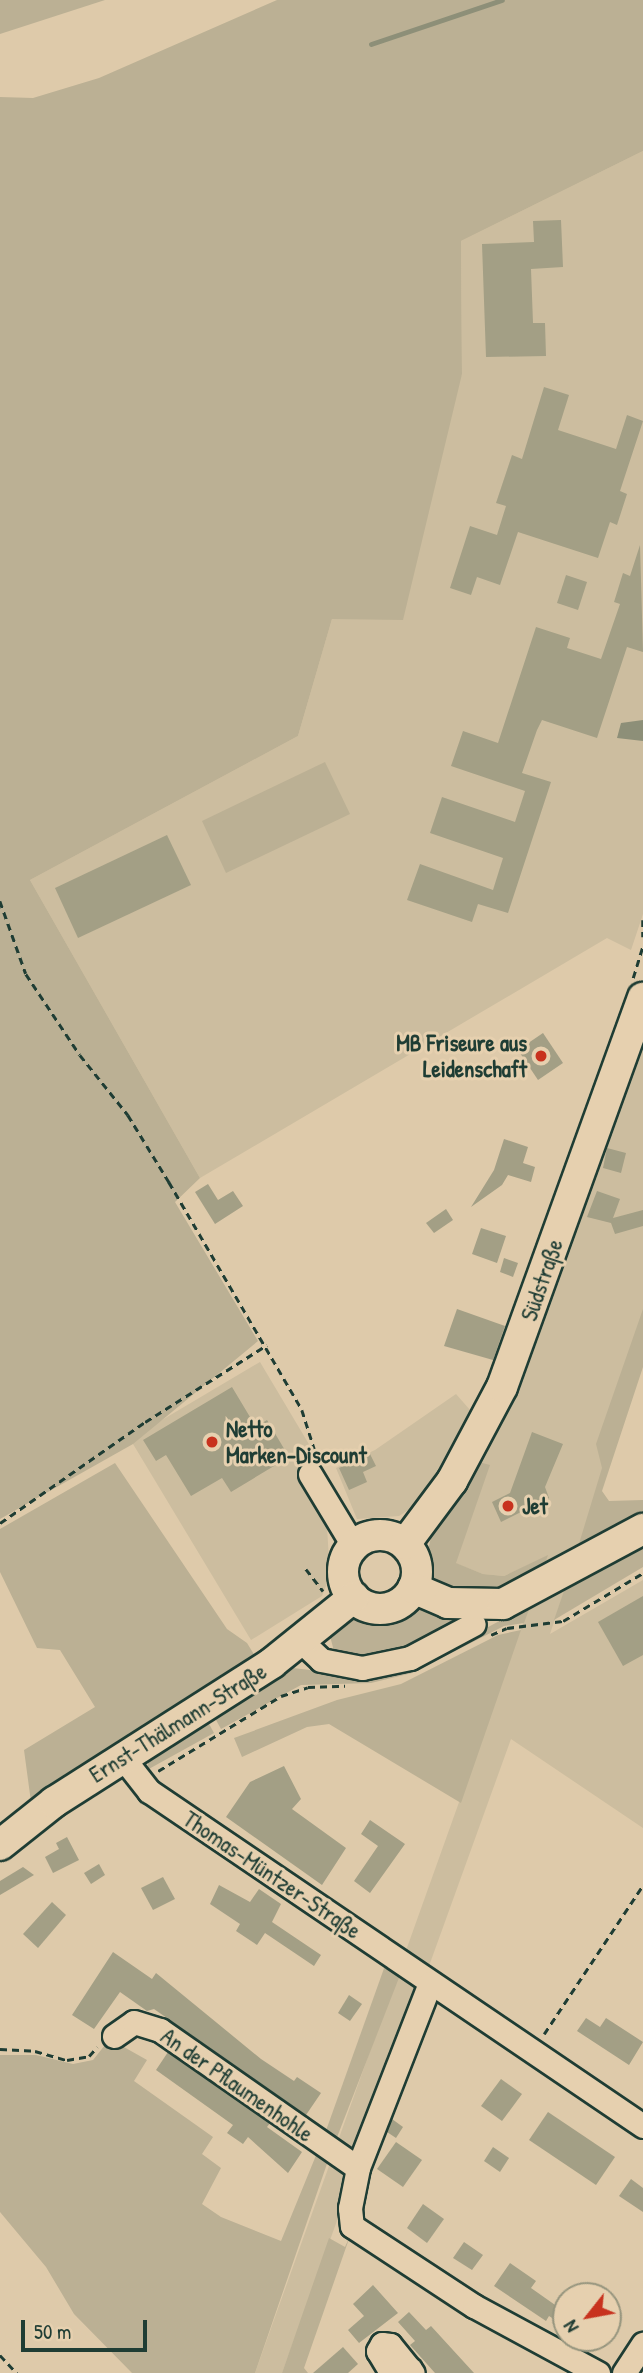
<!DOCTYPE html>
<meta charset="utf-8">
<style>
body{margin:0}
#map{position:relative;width:643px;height:2373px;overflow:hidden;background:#decaaa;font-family:"Patrick Hand",sans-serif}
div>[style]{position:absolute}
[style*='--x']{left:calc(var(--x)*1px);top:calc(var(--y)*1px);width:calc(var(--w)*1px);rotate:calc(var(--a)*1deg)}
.built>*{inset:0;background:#ccbd9f}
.green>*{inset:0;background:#bbb094}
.water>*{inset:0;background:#8d8f78}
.stream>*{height:5px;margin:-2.5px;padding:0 2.5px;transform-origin:2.5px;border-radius:2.5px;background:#8d8f78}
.building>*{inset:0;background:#a39f85}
.path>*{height:2.5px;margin-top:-1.25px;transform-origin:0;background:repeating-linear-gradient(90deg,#1f3d34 0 7px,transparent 0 12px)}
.roads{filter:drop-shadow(2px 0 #1f3d34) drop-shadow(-2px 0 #1f3d34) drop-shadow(0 2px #1f3d34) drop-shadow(0 -2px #1f3d34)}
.minor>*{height:23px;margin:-11.5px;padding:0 11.5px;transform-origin:11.5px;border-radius:11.5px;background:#e6d0af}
.major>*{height:30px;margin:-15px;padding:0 15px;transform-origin:15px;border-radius:15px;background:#e6d0af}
.major>.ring{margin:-15px;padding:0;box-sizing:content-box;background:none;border:30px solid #e6d0af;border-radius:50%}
.dots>*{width:19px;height:19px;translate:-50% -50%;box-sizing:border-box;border:4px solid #e6d0af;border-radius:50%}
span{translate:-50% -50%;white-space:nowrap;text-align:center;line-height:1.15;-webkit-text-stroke:6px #e6d0af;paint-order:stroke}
.poi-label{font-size:23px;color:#1f3d34;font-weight:700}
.right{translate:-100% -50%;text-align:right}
.left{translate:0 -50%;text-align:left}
.street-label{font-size:23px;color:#1f3d34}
.north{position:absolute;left:552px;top:2282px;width:70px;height:70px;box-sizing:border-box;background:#e6d0af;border:2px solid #96957e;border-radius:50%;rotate:239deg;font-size:19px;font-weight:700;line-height:28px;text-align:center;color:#1f3d34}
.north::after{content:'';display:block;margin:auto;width:24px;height:32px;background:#c8321e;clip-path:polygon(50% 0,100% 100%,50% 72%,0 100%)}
.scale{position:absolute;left:21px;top:2320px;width:126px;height:32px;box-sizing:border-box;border:4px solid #1f3d34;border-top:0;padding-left:9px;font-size:21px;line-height:24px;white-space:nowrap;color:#1f3d34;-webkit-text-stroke:5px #e6d0af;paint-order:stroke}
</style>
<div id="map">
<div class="built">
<i style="clip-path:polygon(643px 151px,643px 914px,631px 950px,607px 938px,200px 1178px,30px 880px,298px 736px,332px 619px,462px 374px,461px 241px)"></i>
<i style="clip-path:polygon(643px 1036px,643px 1355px,550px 1634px,643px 1580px,643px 1828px,511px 1739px,282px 2373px,255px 2373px,547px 1556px,504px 1576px,483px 1574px,455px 1563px,448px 1536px,413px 1507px,399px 1516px,357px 1519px,336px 1468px,375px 1450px,456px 1394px,478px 1419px,499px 1430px)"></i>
<i style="clip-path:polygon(260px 1362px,310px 1446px,299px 1479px,327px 1527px,330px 1576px,322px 1596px,251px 1640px,130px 1439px)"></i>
</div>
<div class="green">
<i style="clip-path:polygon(0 0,105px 0,0 34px)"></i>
<i style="clip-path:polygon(277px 0,643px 0,643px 151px,461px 241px,462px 374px,403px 620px,332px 619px,298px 736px,30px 880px,200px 1178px,175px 1202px,258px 1341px,133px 1444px,0 1519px,0 97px,33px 98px,99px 78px)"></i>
<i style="clip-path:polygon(325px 762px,350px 814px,226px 873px,202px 821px)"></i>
<i style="clip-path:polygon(643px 1309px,643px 1367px,602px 1491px,609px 1501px,643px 1500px,643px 1519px,586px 1548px,578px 1547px,602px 1468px,596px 1444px)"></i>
<i style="clip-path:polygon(475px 1461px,490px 1465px,456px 1563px,483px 1574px,504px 1576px,548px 1555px,540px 1578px,491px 1595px,442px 1587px,433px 1579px,426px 1560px,433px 1528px)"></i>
<i style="clip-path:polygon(115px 1463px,227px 1629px,247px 1643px,255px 1656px,31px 1802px,24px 1750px,95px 1707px,60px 1650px,37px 1648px,0 1572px,0 1529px)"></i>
<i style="clip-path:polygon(643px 1536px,643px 1567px,554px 1620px,568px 1579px)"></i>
<i style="clip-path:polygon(531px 1604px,524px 1623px,504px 1626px,412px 1673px,371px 1683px,301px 1685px,221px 1729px,216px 1720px,217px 1711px,284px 1667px,363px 1676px,429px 1659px)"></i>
<i style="clip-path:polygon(412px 1606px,472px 1617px,401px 1650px,376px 1656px,335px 1655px,330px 1636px,354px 1617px,392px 1614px)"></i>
<i style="clip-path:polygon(521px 1630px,461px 1803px,329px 1724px,307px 1727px,242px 1757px,234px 1738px,337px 1700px,401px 1684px,498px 1635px)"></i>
<i style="clip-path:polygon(200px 1722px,208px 1722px,214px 1733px,147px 1770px,149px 1757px)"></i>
<i style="clip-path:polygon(387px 1960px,402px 1970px,334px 2145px,323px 2139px)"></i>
<i style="clip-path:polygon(115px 2042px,147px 2060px,134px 2081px,213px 2137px,202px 2154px,221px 2168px,202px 2204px,221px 2217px,281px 2241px,319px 2148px,330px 2155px,255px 2373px,132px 2373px,74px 2314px,46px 2267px,0 2212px,0 2055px,36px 2055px,73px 2064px,93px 2060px,105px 2045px)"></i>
<i style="clip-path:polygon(350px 2236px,304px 2368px,308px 2373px,282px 2373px,329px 2238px,345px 2247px)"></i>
</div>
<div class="water">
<i style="clip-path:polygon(643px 720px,643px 741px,617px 738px,621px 723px)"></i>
</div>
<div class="stream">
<i style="--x:371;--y:44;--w:138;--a:-18.6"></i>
</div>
<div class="building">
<i style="clip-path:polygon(561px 220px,563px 267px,531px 269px,533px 323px,545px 323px,546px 356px,486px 357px,482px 244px,534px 242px,533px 221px)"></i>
<i style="clip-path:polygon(544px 387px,569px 395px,558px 430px,616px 449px,627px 415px,643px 421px,620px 491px,627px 494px,617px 525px,610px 522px,598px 558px,518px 532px,500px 585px,477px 577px,471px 595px,450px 588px,470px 526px,497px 535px,506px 506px,496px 503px,512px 455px,522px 459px)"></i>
<i style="clip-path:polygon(640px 545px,643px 652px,627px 647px,597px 738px,542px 720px,537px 730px,522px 773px,551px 782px,508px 913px,478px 904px,472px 922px,407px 900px,420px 864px,493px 890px,503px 858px,430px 833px,442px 797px,515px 822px,525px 791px,451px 766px,463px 731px,498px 743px,536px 627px,570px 638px,567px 648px,601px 659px,620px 604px,614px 602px,623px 573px,630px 576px)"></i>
<i style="clip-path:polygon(566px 575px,587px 582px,578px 610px,557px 603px)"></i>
<i style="clip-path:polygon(167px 835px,191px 885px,78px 938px,55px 888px)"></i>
<i style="clip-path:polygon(543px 1033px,563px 1063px,538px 1080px,518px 1050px)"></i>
<i style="clip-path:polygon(504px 1139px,528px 1147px,523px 1163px,535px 1167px,531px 1182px,508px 1175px,502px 1185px,471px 1207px,494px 1170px)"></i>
<i style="clip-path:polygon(607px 1148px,626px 1153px,621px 1173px,603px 1168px)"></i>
<i style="clip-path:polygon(208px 1184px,218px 1200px,233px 1191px,243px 1206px,215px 1224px,195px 1192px)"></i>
<i style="clip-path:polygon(597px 1191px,620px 1199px,613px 1218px,643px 1210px,643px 1226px,615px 1234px,611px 1223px,587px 1217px)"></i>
<i style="clip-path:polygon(446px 1209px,453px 1220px,434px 1233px,426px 1223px)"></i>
<i style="clip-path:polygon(481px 1228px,506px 1236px,497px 1263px,472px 1254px)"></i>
<i style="clip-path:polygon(504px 1258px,518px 1263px,513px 1277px,500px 1272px)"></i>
<i style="clip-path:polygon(457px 1309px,505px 1326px,493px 1360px,444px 1346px)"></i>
<i style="clip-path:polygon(232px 1387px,256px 1427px,267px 1420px,289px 1457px,231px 1492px,222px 1478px,191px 1496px,166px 1455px,156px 1461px,143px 1440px)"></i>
<i style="clip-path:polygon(532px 1432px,563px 1444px,545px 1487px,549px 1498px,501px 1522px,492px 1502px,510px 1493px)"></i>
<i style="clip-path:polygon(370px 1454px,376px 1466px,363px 1472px,367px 1482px,349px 1490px,339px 1468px)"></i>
<i style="clip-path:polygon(643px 1596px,643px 1655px,623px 1666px,598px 1622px)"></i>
<i style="clip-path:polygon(284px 1766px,301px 1799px,292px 1809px,346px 1848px,322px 1885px,226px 1817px,250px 1782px)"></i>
<i style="clip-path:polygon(370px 1820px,405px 1844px,370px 1893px,354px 1881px,378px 1846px,361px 1834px)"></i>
<i style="clip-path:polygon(67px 1837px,79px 1860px,53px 1873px,45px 1857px,59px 1849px,56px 1843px)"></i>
<i style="clip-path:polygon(99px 1864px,105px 1875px,91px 1884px,84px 1873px)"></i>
<i style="clip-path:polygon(23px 1867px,34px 1875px,0 1895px,0 1881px)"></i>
<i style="clip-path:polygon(163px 1877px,175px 1899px,153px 1910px,141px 1888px)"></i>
<i style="clip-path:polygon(219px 1885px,250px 1902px,259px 1889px,281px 1904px,272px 1922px,321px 1955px,314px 1966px,265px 1933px,257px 1945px,236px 1931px,240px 1924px,210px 1904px)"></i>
<i style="clip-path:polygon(52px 1902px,66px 1915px,38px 1948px,23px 1934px)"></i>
<i style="clip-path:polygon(113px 1952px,152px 1979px,156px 1973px,261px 2059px,294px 2081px,297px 2077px,321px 2093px,306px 2115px,154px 2009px,147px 2011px,120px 1992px,94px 2029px,72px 2015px)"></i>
<i style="clip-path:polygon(349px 1995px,362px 2004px,350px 2021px,338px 2013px)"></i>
<i style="clip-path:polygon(586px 2018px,600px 2027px,606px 2018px,643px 2042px,629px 2065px,577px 2031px)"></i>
<i style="clip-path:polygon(168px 2052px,270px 2123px,267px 2127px,302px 2152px,288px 2173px,248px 2137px,243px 2144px,227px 2133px,233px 2125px,156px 2070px)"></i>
<i style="clip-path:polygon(501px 2079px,522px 2094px,502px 2121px,481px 2106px)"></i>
<i style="clip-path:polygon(548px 2112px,615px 2157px,596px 2185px,529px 2140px)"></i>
<i style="clip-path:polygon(392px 2119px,403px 2127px,396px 2138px,387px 2132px)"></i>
<i style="clip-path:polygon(396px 2142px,422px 2160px,403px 2187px,377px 2169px)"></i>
<i style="clip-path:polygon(493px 2147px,509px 2158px,500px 2172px,484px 2161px)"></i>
<i style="clip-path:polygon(631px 2179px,643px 2188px,643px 2212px,619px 2196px)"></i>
<i style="clip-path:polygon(423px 2204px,444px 2219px,427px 2243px,407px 2228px)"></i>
<i style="clip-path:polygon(464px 2242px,483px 2255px,472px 2270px,453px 2258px)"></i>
<i style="clip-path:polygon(510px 2263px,536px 2281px,531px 2288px,558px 2307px,566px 2293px,566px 2327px,549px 2316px,546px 2321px,494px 2286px)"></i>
<i style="clip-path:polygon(373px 2285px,398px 2313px,359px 2343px,348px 2330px,364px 2316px,353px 2304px)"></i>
<i style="clip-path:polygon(409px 2312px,426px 2330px,431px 2326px,474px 2373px,435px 2373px,410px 2345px,415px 2341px,398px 2322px)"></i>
<i style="clip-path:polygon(343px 2347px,358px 2364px,348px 2373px,313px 2373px)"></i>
</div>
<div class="path">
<i style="--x:0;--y:901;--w:77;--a:70.4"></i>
<i style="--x:26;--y:974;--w:97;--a:56.3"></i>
<i style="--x:80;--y:1055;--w:77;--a:51.3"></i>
<i style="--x:128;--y:1115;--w:79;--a:58.5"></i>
<i style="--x:169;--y:1182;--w:264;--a:59.7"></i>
<i style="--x:302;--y:1410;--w:46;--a:72.3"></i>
<i style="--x:643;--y:920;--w:17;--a:90"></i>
<i style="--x:633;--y:978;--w:34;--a:-73"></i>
<i style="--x:0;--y:1523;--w:177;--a:-34.9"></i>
<i style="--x:145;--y:1422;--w:144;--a:-32.3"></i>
<i style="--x:363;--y:1525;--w:28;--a:-6"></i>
<i style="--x:306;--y:1569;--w:28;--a:52"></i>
<i style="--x:335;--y:1583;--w:25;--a:-88"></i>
<i style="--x:491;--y:1635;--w:17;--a:-24"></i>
<i style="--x:507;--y:1628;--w:56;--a:-7.1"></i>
<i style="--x:563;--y:1621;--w:93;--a:-31"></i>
<i style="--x:158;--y:1771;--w:144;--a:-31.4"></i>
<i style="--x:281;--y:1696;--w:28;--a:-18"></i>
<i style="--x:308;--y:1687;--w:37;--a:-2"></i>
<i style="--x:544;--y:2034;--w:179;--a:-56.4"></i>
<i style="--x:0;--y:2049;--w:35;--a:3"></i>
<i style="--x:35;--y:2051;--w:33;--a:16"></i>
<i style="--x:67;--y:2060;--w:22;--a:-10"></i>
<i style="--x:89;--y:2056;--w:12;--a:-48"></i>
<i style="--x:0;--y:2355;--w:25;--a:47"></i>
</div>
<div class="roads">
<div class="minor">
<i style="--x:310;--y:1474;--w:85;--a:58.9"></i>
<i style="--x:302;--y:1642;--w:26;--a:43"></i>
<i style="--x:321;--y:1660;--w:42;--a:11"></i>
<i style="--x:362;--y:1668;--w:49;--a:-11.8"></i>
<i style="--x:410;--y:1658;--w:72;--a:-28"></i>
<i style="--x:123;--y:1758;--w:42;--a:51.8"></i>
<i style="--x:149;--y:1791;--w:597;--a:34.14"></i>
<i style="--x:430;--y:1983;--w:199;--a:111.3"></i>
<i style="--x:358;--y:2168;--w:41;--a:101.3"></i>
<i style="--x:350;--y:2208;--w:18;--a:84"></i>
<i style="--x:352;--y:2226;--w:146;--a:33.3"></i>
<i style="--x:474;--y:2306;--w:141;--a:28.4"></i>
<i style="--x:114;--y:2036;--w:24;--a:-35"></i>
<i style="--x:134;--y:2022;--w:27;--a:17"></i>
<i style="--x:160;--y:2030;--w:241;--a:34.9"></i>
<i style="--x:410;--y:2369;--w:21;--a:180"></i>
<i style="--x:389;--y:2369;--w:21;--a:-121"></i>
<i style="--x:378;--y:2351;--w:8;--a:-60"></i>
<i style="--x:382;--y:2344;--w:8;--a:7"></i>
<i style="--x:390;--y:2345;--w:36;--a:51"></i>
<i style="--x:624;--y:2373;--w:35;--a:-57"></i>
</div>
<div class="major">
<i class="ring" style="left:343px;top:1535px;width:44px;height:44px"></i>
<i style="--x:405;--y:1544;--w:79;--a:-53.3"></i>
<i style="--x:452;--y:1481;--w:106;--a:-62"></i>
<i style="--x:502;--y:1387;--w:414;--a:-70.1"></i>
<i style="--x:413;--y:1588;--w:38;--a:23"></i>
<i style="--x:448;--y:1603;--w:55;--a:1"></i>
<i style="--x:503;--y:1604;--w:159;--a:-28.2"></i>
<i style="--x:0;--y:1845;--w:69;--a:-38.5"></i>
<i style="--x:54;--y:1802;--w:259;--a:-32.5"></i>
<i style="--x:272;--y:1663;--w:105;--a:-38.8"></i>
</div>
</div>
<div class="dots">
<i style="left:541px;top:1056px;background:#c8321e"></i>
<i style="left:212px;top:1442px;background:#c8321e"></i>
<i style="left:508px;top:1506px;background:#c8321e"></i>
</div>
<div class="poi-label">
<span class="right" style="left:527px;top:1056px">MB Friseure aus<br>Leidenschaft</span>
<span class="left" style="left:226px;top:1442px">Netto<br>Marken-Discount</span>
<span class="left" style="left:522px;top:1506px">Jet</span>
</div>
<div class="street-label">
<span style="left:542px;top:1280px;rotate:-71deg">Südstraße</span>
<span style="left:178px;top:1723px;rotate:-32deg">Ernst-Thälmann-Straße</span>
<span style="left:272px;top:1875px;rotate:34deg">Thomas-Müntzer-Straße</span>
<span style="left:237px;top:2085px;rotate:35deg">An der Pflaumenhohle</span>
</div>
<div class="north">N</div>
<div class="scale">50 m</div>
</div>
